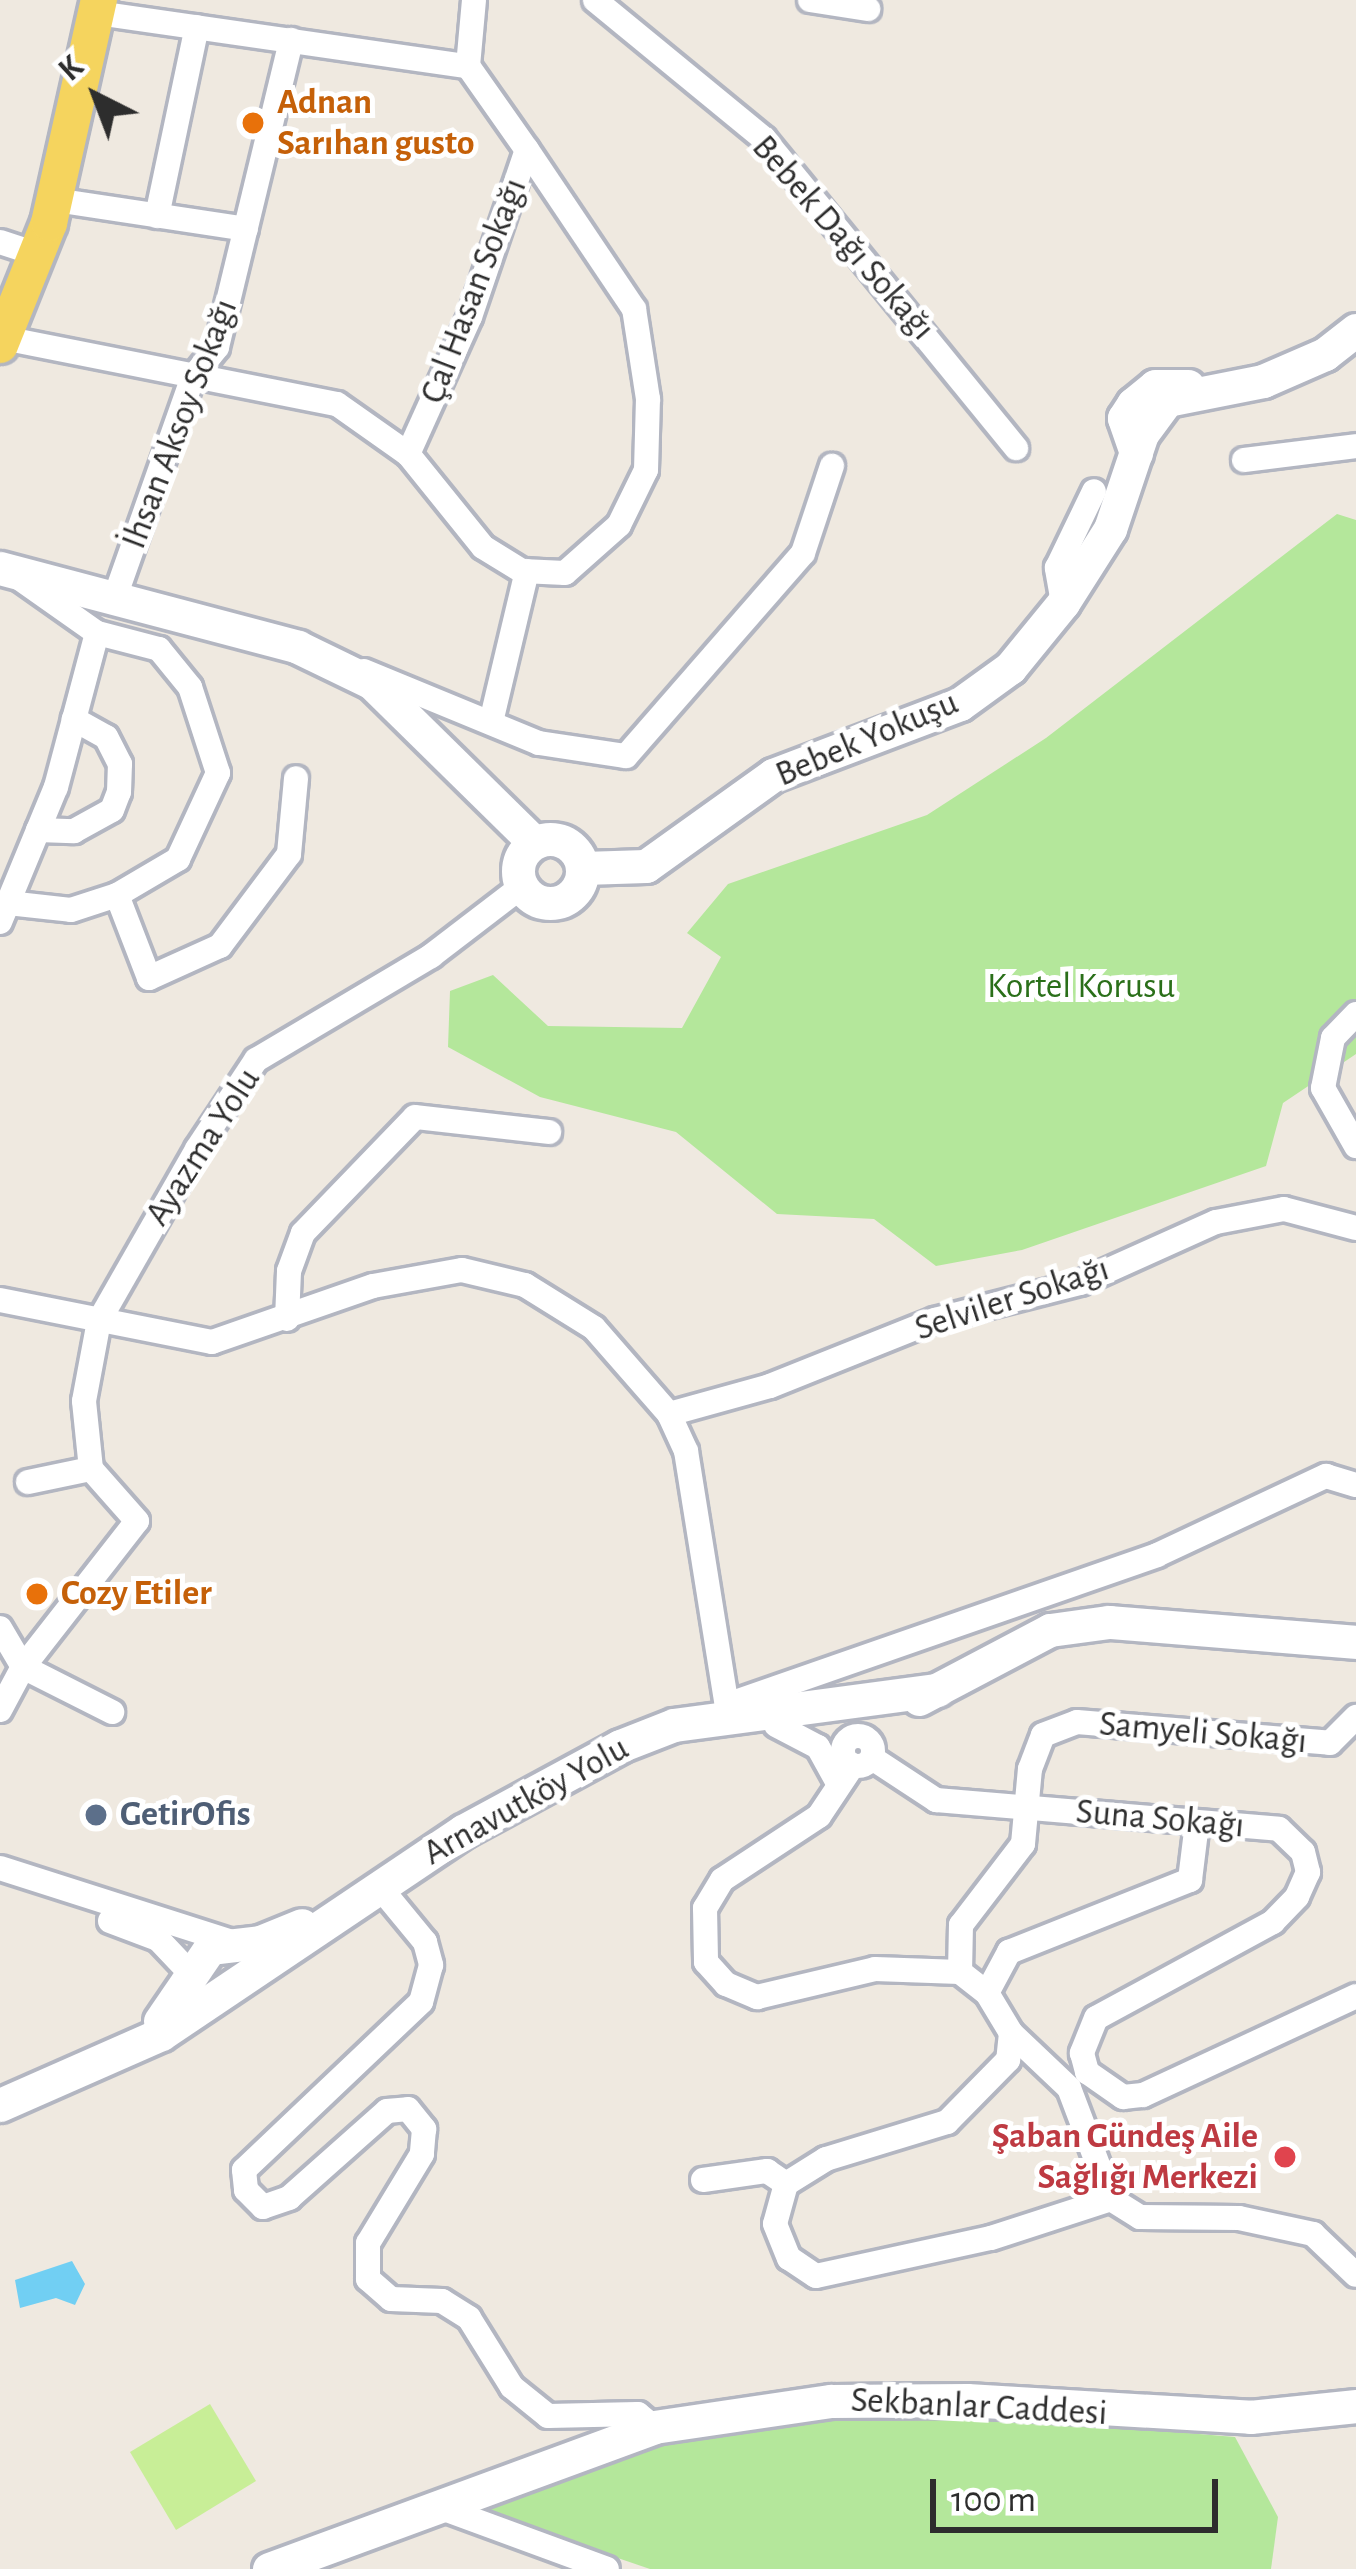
<!DOCTYPE html>
<meta charset="utf-8">
<style>
body{margin:0}
#map{position:relative;width:1356px;height:2569px;overflow:hidden;background:#efe9e0;font-family:"Alegreya Sans",sans-serif}
div>[style]{position:absolute}
[style*='--x']{left:calc(var(--x)*1px);top:calc(var(--y)*1px);width:calc(var(--w)*1px);rotate:calc(var(--a)*1deg)}
.green>*{inset:0;background:#b4e79b}
.pitch>*{inset:0;background:#c8ee97}
.water>*{inset:0;background:#71cff3}
.roads{filter:drop-shadow(3px 0 #b3b6c1) drop-shadow(-3px 0 #b3b6c1) drop-shadow(0 3px #b3b6c1) drop-shadow(0 -3px #b3b6c1)}
.street>*{height:24px;margin:-12px;padding:0 12px;transform-origin:12px;border-radius:12px;background:#fff}
.street>.ring{margin:-12px;padding:0;box-sizing:content-box;background:none;border:24px solid #fff;border-radius:50%}
.secondary>*{height:33px;margin:-16.5px;padding:0 16.5px;transform-origin:16.5px;border-radius:16.5px;background:#fff}
.secondary>.ring{margin:-16.5px;padding:0;box-sizing:content-box;background:none;border:33px solid #fff;border-radius:50%}
.primary>*{height:36px;margin:-18px;padding:0 18px;transform-origin:18px;border-radius:18px;background:#f5d45e}
.dots>*{width:33px;height:33px;translate:-50% -50%;box-sizing:border-box;border:6px solid #fff;border-radius:50%}
span{translate:-50% -50%;white-space:nowrap;text-align:center;line-height:1.15;-webkit-text-stroke:10px #fff;paint-order:stroke}
.food-label{font-size:36px;color:#c56008;font-weight:700}
.left{translate:0 -50%;text-align:left}
.street-label{font-size:36px;color:#2d2d2d}
.park-label{font-size:36px;color:#2a6f19}
.service-label{font-size:36px;color:#4e5e75;font-weight:700}
.health-label{font-size:36px;color:#be3a42;font-weight:700}
.right{translate:-100% -50%;text-align:right}
.north{position:absolute;left:36px;top:36px;width:120px;height:120px;-webkit-text-stroke:9px #fff;paint-order:stroke;rotate:318deg;font-size:33px;font-weight:700;line-height:48px;text-align:center;color:#2d2d2d}
.north::after{content:'';display:block;margin:auto;width:42px;height:54px;background:#2d2d2d;clip-path:polygon(50% 0,100% 100%,50% 72%,0 100%)}
.scale{position:absolute;left:930px;top:2479px;width:288px;height:54px;box-sizing:border-box;border:6px solid #2d2d2d;border-top:0;padding-left:15px;font-size:36px;line-height:42px;white-space:nowrap;color:#2d2d2d;-webkit-text-stroke:9px #fff;paint-order:stroke}
</style>
<div id="map">
<div class="green">
<i style="clip-path:polygon(1337px 514px,1356px 520px,1356px 1054px,1283px 1103px,1266px 1166px,1022px 1250px,936px 1266px,874px 1219px,777px 1214px,676px 1132px,540px 1097px,448px 1047px,450px 991px,493px 975px,548px 1026px,682px 1028px,721px 957px,687px 933px,728px 884px,927px 815px,1046px 738px)"></i>
<i style="clip-path:polygon(898px 2409px,1235px 2437px,1278px 2517px,1271px 2569px,650px 2569px,486px 2513px,484px 2498px,682px 2437px)"></i>
</div>
<div class="pitch">
<i style="clip-path:polygon(210px 2404px,256px 2481px,176px 2530px,130px 2452px)"></i>
</div>
<div class="water">
<i style="clip-path:polygon(72px 2261px,85px 2284px,75px 2305px,56px 2298px,20px 2308px,15px 2280px)"></i>
</div>
<div class="roads">
<div class="street">
<i style="--x:595;--y:0;--w:219;--a:39.4"></i>
<i style="--x:764;--y:139;--w:399;--a:50.8"></i>
<i style="--x:810;--y:0;--w:59;--a:8.8"></i>
<i style="--x:98;--y:13;--w:374;--a:8.2"></i>
<i style="--x:55;--y:200;--w:193;--a:8.6"></i>
<i style="--x:157;--y:216;--w:193;--a:-78.1"></i>
<i style="--x:0;--y:242;--w:39;--a:18"></i>
<i style="--x:3;--y:338;--w:340;--a:11.2"></i>
<i style="--x:337;--y:404;--w:87;--a:35.2"></i>
<i style="--x:408;--y:454;--w:119;--a:51.1"></i>
<i style="--x:483;--y:547;--w:46;--a:31.6"></i>
<i style="--x:522;--y:571;--w:43;--a:2.7"></i>
<i style="--x:565;--y:573;--w:72;--a:-41.6"></i>
<i style="--x:619;--y:525;--w:61;--a:-63.9"></i>
<i style="--x:646;--y:470;--w:71;--a:-88.4"></i>
<i style="--x:648;--y:399;--w:91;--a:-98.8"></i>
<i style="--x:634;--y:309;--w:192;--a:-123.9"></i>
<i style="--x:408;--y:454;--w:150;--a:-65.7"></i>
<i style="--x:470;--y:317;--w:176;--a:-71.2"></i>
<i style="--x:527;--y:150;--w:103;--a:-125.1"></i>
<i style="--x:468;--y:66;--w:66;--a:-84.8"></i>
<i style="--x:1244;--y:460;--w:113;--a:-7.1"></i>
<i style="--x:115;--y:597;--w:233;--a:-70.5"></i>
<i style="--x:193;--y:377;--w:38;--a:-51"></i>
<i style="--x:217;--y:347;--w:316;--a:-76.4"></i>
<i style="--x:1063;--y:603;--w:36;--a:-100"></i>
<i style="--x:1057;--y:568;--w:85;--a:-64.3"></i>
<i style="--x:364;--y:671;--w:189;--a:22.4"></i>
<i style="--x:539;--y:743;--w:88;--a:8.5"></i>
<i style="--x:626;--y:756;--w:269;--a:-48.9"></i>
<i style="--x:803;--y:553;--w:92;--a:-71.6"></i>
<i style="--x:491;--y:722;--w:155;--a:-76.6"></i>
<i style="--x:38;--y:830;--w:36;--a:2"></i>
<i style="--x:74;--y:831;--w:43;--a:-28.9"></i>
<i style="--x:112;--y:810;--w:19;--a:-69"></i>
<i style="--x:119;--y:792;--w:28;--a:-88"></i>
<i style="--x:120;--y:764;--w:30;--a:-117"></i>
<i style="--x:106;--y:737;--w:37;--a:-151"></i>
<i style="--x:117;--y:895;--w:89;--a:68.9"></i>
<i style="--x:149;--y:978;--w:78;--a:-24.3"></i>
<i style="--x:220;--y:946;--w:115;--a:-53.1"></i>
<i style="--x:289;--y:854;--w:76;--a:-84.7"></i>
<i style="--x:8;--y:903;--w:63;--a:6.3"></i>
<i style="--x:71;--y:910;--w:48;--a:-18.1"></i>
<i style="--x:117;--y:895;--w:71;--a:-30.5"></i>
<i style="--x:178;--y:859;--w:95;--a:-65.1"></i>
<i style="--x:218;--y:773;--w:90;--a:-108"></i>
<i style="--x:190;--y:687;--w:49;--a:-129.2"></i>
<i style="--x:159;--y:649;--w:64;--a:-165.5"></i>
<i style="--x:97;--y:633;--w:92;--a:-144.8"></i>
<i style="--x:0;--y:922;--w:146;--a:-67.5"></i>
<i style="--x:56;--y:787;--w:159;--a:-75.1"></i>
<i style="--x:1356;--y:1014;--w:33;--a:134"></i>
<i style="--x:1333;--y:1038;--w:51;--a:101.3"></i>
<i style="--x:1323;--y:1088;--w:67;--a:60.4"></i>
<i style="--x:0;--y:1300;--w:216;--a:11.2"></i>
<i style="--x:212;--y:1342;--w:170;--a:-19.2"></i>
<i style="--x:373;--y:1286;--w:90;--a:-10.2"></i>
<i style="--x:462;--y:1270;--w:65;--a:13.4"></i>
<i style="--x:525;--y:1285;--w:81;--a:31.9"></i>
<i style="--x:594;--y:1328;--w:114;--a:48.9"></i>
<i style="--x:669;--y:1414;--w:41;--a:65.3"></i>
<i style="--x:686;--y:1451;--w:272;--a:80.9"></i>
<i style="--x:287;--y:1319;--w:48;--a:-87.6"></i>
<i style="--x:289;--y:1271;--w:40;--a:-69.8"></i>
<i style="--x:303;--y:1233;--w:161;--a:-46"></i>
<i style="--x:415;--y:1117;--w:135;--a:6.4"></i>
<i style="--x:669;--y:1414;--w:105;--a:-15.5"></i>
<i style="--x:770;--y:1386;--w:178;--a:-21.8"></i>
<i style="--x:935;--y:1320;--w:150;--a:-14.3"></i>
<i style="--x:1080;--y:1283;--w:149;--a:-24.2"></i>
<i style="--x:1216;--y:1222;--w:69;--a:-10.8"></i>
<i style="--x:1284;--y:1209;--w:74;--a:14.8"></i>
<i style="--x:28;--y:1482;--w:64;--a:-11.7"></i>
<i style="--x:0;--y:1628;--w:45;--a:59.5"></i>
<i style="--x:23;--y:1667;--w:100;--a:26.8"></i>
<i style="--x:727;--y:1705;--w:455;--a:-19.2"></i>
<i style="--x:1157;--y:1555;--w:187;--a:-25.1"></i>
<i style="--x:1326;--y:1476;--w:31;--a:17"></i>
<i style="--x:0;--y:1710;--w:49;--a:-61.9"></i>
<i style="--x:23;--y:1667;--w:185;--a:-52"></i>
<i style="--x:137;--y:1521;--w:69;--a:-131.5"></i>
<i style="--x:91;--y:1469;--w:68;--a:-95.9"></i>
<i style="--x:84;--y:1401;--w:81;--a:-79.4"></i>
<i style="--x:99;--y:1321;--w:198;--a:-60.3"></i>
<i style="--x:197;--y:1149;--w:107;--a:-56.5"></i>
<i style="--x:256;--y:1060;--w:204;--a:-30.7"></i>
<i style="--x:431;--y:956;--w:113;--a:-37.5"></i>
<i style="--x:776;--y:1725;--w:47;--a:27.6"></i>
<i style="--x:818;--y:1747;--w:39;--a:61"></i>
<i class="ring" style="left:843px;top:1736px;width:6px;height:6px"></i>
<i style="--x:872;--y:1758;--w:77;--a:33.3"></i>
<i style="--x:936;--y:1800;--w:344;--a:4.8"></i>
<i style="--x:1279;--y:1829;--w:33;--a:44"></i>
<i style="--x:1303;--y:1852;--w:21;--a:76"></i>
<i style="--x:1308;--y:1872;--w:27;--a:114"></i>
<i style="--x:1297;--y:1897;--w:35;--a:134"></i>
<i style="--x:1273;--y:1922;--w:201;--a:151.5"></i>
<i style="--x:1096;--y:2018;--w:38;--a:112"></i>
<i style="--x:1082;--y:2053;--w:20;--a:75"></i>
<i style="--x:853;--y:1765;--w:61;--a:123.7"></i>
<i style="--x:819;--y:1816;--w:116;--a:146.6"></i>
<i style="--x:722;--y:1880;--w:33;--a:121"></i>
<i style="--x:705;--y:1908;--w:54;--a:88.9"></i>
<i style="--x:706;--y:1962;--w:30;--a:48"></i>
<i style="--x:726;--y:1984;--w:34;--a:23"></i>
<i style="--x:757;--y:1997;--w:121;--a:-13.3"></i>
<i style="--x:875;--y:1969;--w:85;--a:2"></i>
<i style="--x:960;--y:1972;--w:34;--a:38"></i>
<i style="--x:987;--y:1993;--w:47;--a:59"></i>
<i style="--x:1011;--y:2033;--w:27;--a:96"></i>
<i style="--x:1008;--y:2060;--w:87;--a:134.5"></i>
<i style="--x:947;--y:2122;--w:127;--a:163"></i>
<i style="--x:826;--y:2159;--w:47;--a:148"></i>
<i style="--x:786;--y:2184;--w:41;--a:105.4"></i>
<i style="--x:775;--y:2224;--w:37;--a:68"></i>
<i style="--x:789;--y:2258;--w:32;--a:34"></i>
<i style="--x:816;--y:2276;--w:179;--a:-12.3"></i>
<i style="--x:991;--y:2238;--w:126;--a:-18"></i>
<i style="--x:0;--y:1868;--w:240;--a:17.7"></i>
<i style="--x:378;--y:1885;--w:74;--a:50.5"></i>
<i style="--x:425;--y:1942;--w:24;--a:75"></i>
<i style="--x:431;--y:1965;--w:38;--a:105"></i>
<i style="--x:421;--y:2002;--w:244;--a:136.5"></i>
<i style="--x:244;--y:2170;--w:20;--a:84"></i>
<i style="--x:246;--y:2190;--w:24;--a:45"></i>
<i style="--x:263;--y:2207;--w:28;--a:-19"></i>
<i style="--x:289;--y:2198;--w:131;--a:-41.6"></i>
<i style="--x:387;--y:2111;--w:21;--a:-5"></i>
<i style="--x:408;--y:2109;--w:26;--a:51"></i>
<i style="--x:424;--y:2129;--w:25;--a:95"></i>
<i style="--x:422;--y:2154;--w:104;--a:121.2"></i>
<i style="--x:368;--y:2243;--w:36;--a:90"></i>
<i style="--x:368;--y:2279;--w:30;--a:41"></i>
<i style="--x:391;--y:2299;--w:51;--a:2.2"></i>
<i style="--x:442;--y:2301;--w:32;--a:32"></i>
<i style="--x:469;--y:2318;--w:81;--a:58.1"></i>
<i style="--x:512;--y:2387;--w:46;--a:38.9"></i>
<i style="--x:548;--y:2416;--w:90;--a:-1.3"></i>
<i style="--x:638;--y:2414;--w:21;--a:39"></i>
<i style="--x:110;--y:1921;--w:51;--a:20.6"></i>
<i style="--x:158;--y:1939;--w:50;--a:46.6"></i>
<i style="--x:960;--y:1972;--w:47;--a:-88.8"></i>
<i style="--x:961;--y:1925;--w:102;--a:-52.6"></i>
<i style="--x:1023;--y:1844;--w:75;--a:-84.7"></i>
<i style="--x:1030;--y:1769;--w:36;--a:-69"></i>
<i style="--x:1043;--y:1735;--w:36;--a:-21"></i>
<i style="--x:1077;--y:1722;--w:254;--a:4.7"></i>
<i style="--x:1330;--y:1743;--w:37;--a:-45"></i>
<i style="--x:987;--y:1993;--w:47;--a:-61.8"></i>
<i style="--x:1009;--y:1952;--w:195;--a:-21.7"></i>
<i style="--x:1190;--y:1880;--w:57;--a:-83"></i>
<i style="--x:1011;--y:2033;--w:80;--a:43.5"></i>
<i style="--x:1069;--y:2088;--w:119;--a:69.3"></i>
<i style="--x:1111;--y:2199;--w:34;--a:32"></i>
<i style="--x:1140;--y:2217;--w:99;--a:0.6"></i>
<i style="--x:1239;--y:2218;--w:76;--a:12.2"></i>
<i style="--x:1313;--y:2234;--w:59;--a:43.6"></i>
<i style="--x:1087;--y:2072;--w:44;--a:34.8"></i>
<i style="--x:1123;--y:2097;--w:20;--a:-6"></i>
<i style="--x:1143;--y:2095;--w:235;--a:-24.9"></i>
<i style="--x:703;--y:2180;--w:65;--a:-8"></i>
<i style="--x:767;--y:2171;--w:23;--a:34"></i>
<i style="--x:436;--y:2506;--w:182;--a:20.2"></i>
</div>
<div class="secondary">
<i style="--x:1136;--y:453;--w:37;--a:-109"></i>
<i style="--x:1124;--y:418;--w:17;--a:-57"></i>
<i style="--x:1133;--y:404;--w:28;--a:-39"></i>
<i style="--x:1155;--y:386;--w:33;--a:0"></i>
<i style="--x:0;--y:568;--w:308;--a:14.8"></i>
<i style="--x:298;--y:647;--w:82;--a:25.9"></i>
<i style="--x:372;--y:683;--w:227;--a:44.5"></i>
<i class="ring" style="left:518px;top:839px;width:31px;height:31px"></i>
<i style="--x:583;--y:868;--w:63;--a:-1.8"></i>
<i style="--x:646;--y:866;--w:156;--a:-35.6"></i>
<i style="--x:773;--y:775;--w:200;--a:-20.8"></i>
<i style="--x:960;--y:704;--w:62;--a:-35.8"></i>
<i style="--x:1010;--y:668;--w:84;--a:-50.8"></i>
<i style="--x:1063;--y:603;--w:88;--a:-57.6"></i>
<i style="--x:1110;--y:529;--w:100;--a:-71.4"></i>
<i style="--x:1142;--y:434;--w:42;--a:-53.7"></i>
<i style="--x:1167;--y:400;--w:98;--a:-11.2"></i>
<i style="--x:1263;--y:381;--w:68;--a:-23.5"></i>
<i style="--x:1325;--y:354;--w:39;--a:-38"></i>
<i style="--x:919;--y:1699;--w:148;--a:-27.8"></i>
<i style="--x:1050;--y:1630;--w:60;--a:-7.7"></i>
<i style="--x:1109;--y:1622;--w:248;--a:4.6"></i>
<i style="--x:160;--y:2021;--w:88;--a:-55.6"></i>
<i style="--x:210;--y:1948;--w:50;--a:-6.8"></i>
<i style="--x:260;--y:1942;--w:45;--a:-22"></i>
<i style="--x:0;--y:2105;--w:176;--a:-23.8"></i>
<i style="--x:161;--y:2034;--w:364;--a:-33.9"></i>
<i style="--x:463;--y:1831;--w:179;--a:-28.4"></i>
<i style="--x:620;--y:1746;--w:58;--a:-21.3"></i>
<i style="--x:674;--y:1725;--w:266;--a:-7.6"></i>
<i style="--x:269;--y:2569;--w:410;--a:-20.2"></i>
<i style="--x:654;--y:2427;--w:179;--a:-8.4"></i>
<i style="--x:831;--y:2401;--w:136;--a:-0.4"></i>
<i style="--x:967;--y:2400;--w:284;--a:3.4"></i>
<i style="--x:1250;--y:2417;--w:107;--a:-5.9"></i>
</div>
<div class="primary">
<i style="--x:0;--y:345;--w:131;--a:-68.1"></i>
<i style="--x:49;--y:223;--w:229;--a:-77.4"></i>
</div>
</div>
<div class="dots">
<i style="left:253px;top:123px;background:#e8710a"></i>
<i style="left:37px;top:1594px;background:#e8710a"></i>
<i style="left:96px;top:1815px;background:#5c6f8a"></i>
<i style="left:1285px;top:2157px;background:#e0444e"></i>
</div>
<div class="food-label">
<span class="left" style="left:277px;top:123px">Adnan<br>Sarıhan gusto</span>
<span class="left" style="left:61px;top:1594px">Cozy Etiler</span>
</div>
<div class="street-label">
<span style="left:843px;top:238px;rotate:49deg">Bebek Dağı Sokağı</span>
<span style="left:474px;top:291px;rotate:-69deg">Çal Hasan Sokağı</span>
<span style="left:180px;top:424px;rotate:-69deg">İhsan Aksoy Sokağı</span>
<span style="left:867px;top:739px;rotate:-23deg">Bebek Yokuşu</span>
<span style="left:203px;top:1147px;rotate:-57deg">Ayazma Yolu</span>
<span style="left:1012px;top:1299px;rotate:-18deg">Selviler Sokağı</span>
<span style="left:1203px;top:1733px;rotate:5deg">Samyeli Sokağı</span>
<span style="left:526px;top:1801px;rotate:-29deg">Arnavutköy Yolu</span>
<span style="left:1160px;top:1819px;rotate:5deg">Suna Sokağı</span>
<span style="left:979px;top:2407px;rotate:3deg">Sekbanlar Caddesi</span>
</div>
<div class="park-label">
<span style="left:1081px;top:987px">Kortel Korusu</span>
</div>
<div class="service-label">
<span class="left" style="left:120px;top:1815px">GetirOfis</span>
</div>
<div class="health-label">
<span class="right" style="left:1258px;top:2157px">Şaban Gündeş Aile<br>Sağlığı Merkezi</span>
</div>
<div class="north">K</div>
<div class="scale">100 m</div>
</div>
